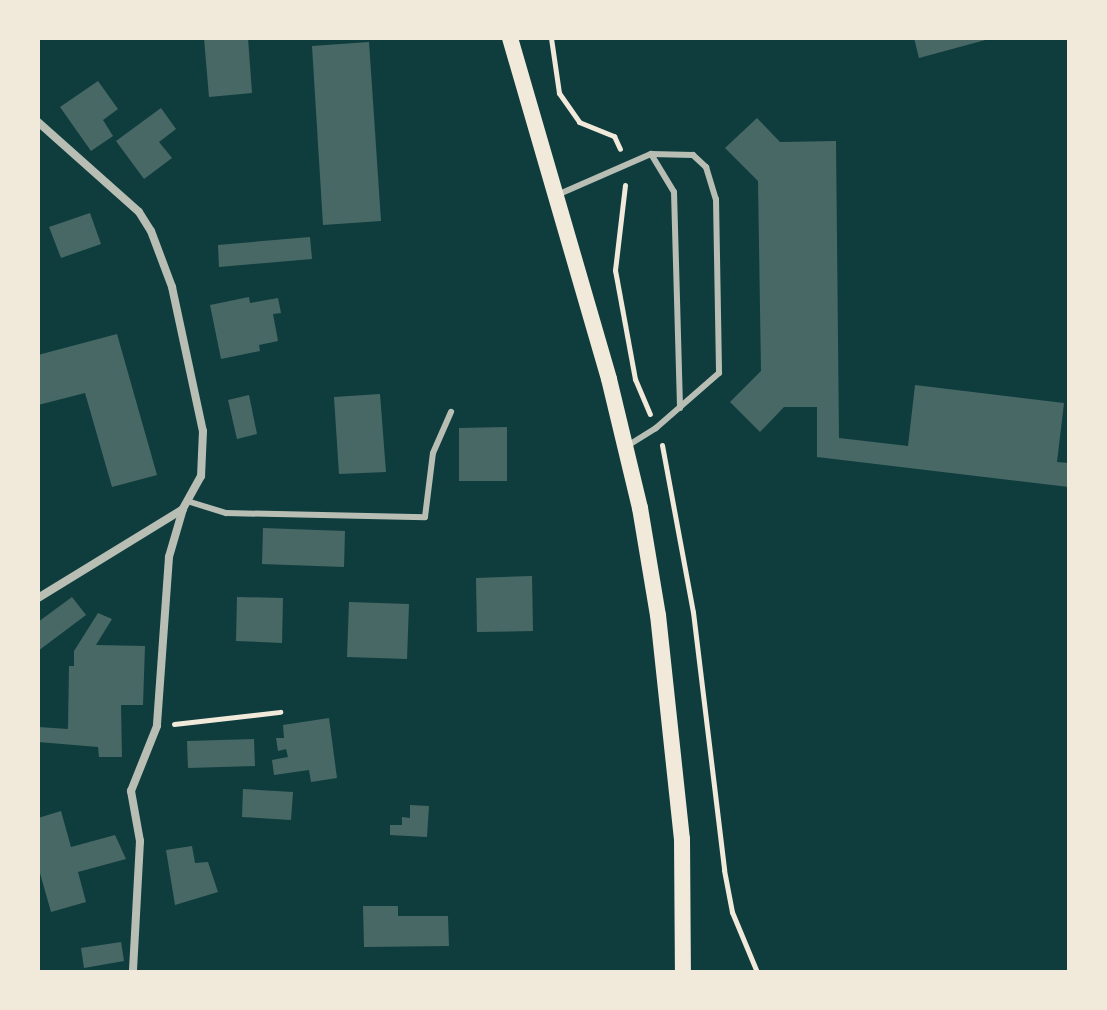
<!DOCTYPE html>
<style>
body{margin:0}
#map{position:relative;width:1107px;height:1010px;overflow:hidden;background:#0f3d3e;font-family:Helvetica,sans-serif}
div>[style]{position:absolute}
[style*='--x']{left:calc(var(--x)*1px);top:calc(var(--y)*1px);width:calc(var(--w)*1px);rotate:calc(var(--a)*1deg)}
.building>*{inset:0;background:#486865}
.path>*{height:5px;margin:-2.5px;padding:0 2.5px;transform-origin:2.5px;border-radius:2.5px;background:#f1e9da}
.service>*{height:6px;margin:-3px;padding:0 3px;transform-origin:3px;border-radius:3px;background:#b8beb3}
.minor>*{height:8px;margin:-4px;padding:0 4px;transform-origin:4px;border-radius:4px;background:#b8beb3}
.secondary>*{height:16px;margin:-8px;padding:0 8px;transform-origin:8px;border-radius:8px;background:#f1e9da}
span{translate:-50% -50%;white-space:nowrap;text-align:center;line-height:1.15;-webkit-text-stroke:6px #f1e9da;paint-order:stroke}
.frame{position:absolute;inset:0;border:40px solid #f1e9da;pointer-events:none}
</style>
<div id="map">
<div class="building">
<i style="clip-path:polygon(204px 38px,248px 38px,252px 93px,209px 97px)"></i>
<i style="clip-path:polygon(914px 38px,989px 38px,989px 39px,919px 58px)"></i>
<i style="clip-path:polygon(369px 42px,381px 221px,323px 225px,312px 46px)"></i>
<i style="clip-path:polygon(98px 81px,118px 109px,103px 120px,113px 136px,91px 151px,60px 107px)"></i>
<i style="clip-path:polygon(161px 108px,176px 129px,159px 142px,172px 158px,144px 179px,116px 141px)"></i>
<i style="clip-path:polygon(757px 118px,780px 142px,836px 141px,839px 438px,908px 446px,915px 385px,1064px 403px,1057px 462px,1069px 463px,1069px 487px,817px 457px,817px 407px,784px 407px,760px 432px,730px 402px,761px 371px,758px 181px,725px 148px)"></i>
<i style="clip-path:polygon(90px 213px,101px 244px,61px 258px,49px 227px)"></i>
<i style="clip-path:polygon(310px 237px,312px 259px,219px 267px,218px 245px)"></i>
<i style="clip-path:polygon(249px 297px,250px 303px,278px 298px,281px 313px,273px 314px,278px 341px,259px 345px,260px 351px,221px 359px,210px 305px)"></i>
<i style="clip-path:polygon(117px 334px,157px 475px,112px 487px,85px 393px,38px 405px,38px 355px)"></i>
<i style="clip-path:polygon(380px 394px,386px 472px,339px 474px,334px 397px)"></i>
<i style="clip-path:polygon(249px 395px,257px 434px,237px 439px,228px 400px)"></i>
<i style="clip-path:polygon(507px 427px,507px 481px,459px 481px,459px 428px)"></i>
<i style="clip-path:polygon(263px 528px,345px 531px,344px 567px,262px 564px)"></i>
<i style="clip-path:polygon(532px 576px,533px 631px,477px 632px,476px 578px)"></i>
<i style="clip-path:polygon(72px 597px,86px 615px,38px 651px,38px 622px)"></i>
<i style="clip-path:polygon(237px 597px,283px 598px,282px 643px,236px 641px)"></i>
<i style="clip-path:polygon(349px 602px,409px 604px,407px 659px,347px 657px)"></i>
<i style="clip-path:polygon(98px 613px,112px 619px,96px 645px,145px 646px,143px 705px,121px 705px,122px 757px,99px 757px,98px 747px,38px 742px,38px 727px,68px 729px,69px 666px,74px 666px,74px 651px)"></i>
<i style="clip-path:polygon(329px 718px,337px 778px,311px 782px,309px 770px,274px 775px,272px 760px,288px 757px,286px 749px,278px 751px,276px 738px,284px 738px,283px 725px)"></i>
<i style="clip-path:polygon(254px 739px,255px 766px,188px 768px,187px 741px)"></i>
<i style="clip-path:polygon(243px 789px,293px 792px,291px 820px,242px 817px)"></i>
<i style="clip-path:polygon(410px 805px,429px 806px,427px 837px,390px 835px,390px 825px,402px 825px,402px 817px,410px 818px)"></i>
<i style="clip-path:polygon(61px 811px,71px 847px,115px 835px,126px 859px,78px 872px,86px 902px,51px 912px,38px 866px,38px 818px)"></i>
<i style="clip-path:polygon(192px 846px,195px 863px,208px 862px,218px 892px,175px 905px,166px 850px)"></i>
<i style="clip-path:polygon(363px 906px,398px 906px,398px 916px,448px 916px,449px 946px,364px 947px)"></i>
<i style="clip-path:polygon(121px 942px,124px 961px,84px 968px,81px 948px)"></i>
</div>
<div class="path">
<i style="--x:551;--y:38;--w:56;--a:81.7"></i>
<i style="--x:559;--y:93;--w:35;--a:55"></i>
<i style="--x:579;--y:122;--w:38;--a:22"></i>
<i style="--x:614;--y:136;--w:14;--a:65"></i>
<i style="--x:625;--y:185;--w:86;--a:96.7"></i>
<i style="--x:615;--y:270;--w:111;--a:79.6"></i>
<i style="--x:635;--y:379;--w:38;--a:67"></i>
<i style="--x:662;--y:445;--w:170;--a:79.5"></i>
<i style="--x:693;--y:612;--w:260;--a:83.1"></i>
<i style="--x:724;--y:870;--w:43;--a:79.2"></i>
<i style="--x:732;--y:912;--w:65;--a:67.4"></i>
<i style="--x:174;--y:724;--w:107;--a:-6.5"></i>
</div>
<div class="service">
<i style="--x:651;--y:154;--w:44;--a:58.8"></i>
<i style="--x:674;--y:192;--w:216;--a:88.4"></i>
<i style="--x:557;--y:195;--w:103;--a:-23.6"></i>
<i style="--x:651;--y:154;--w:42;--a:1.4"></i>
<i style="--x:693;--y:155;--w:18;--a:43"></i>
<i style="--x:706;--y:167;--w:34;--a:73"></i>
<i style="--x:716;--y:199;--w:174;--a:89"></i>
<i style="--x:719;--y:373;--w:84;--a:138.9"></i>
<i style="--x:656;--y:428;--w:34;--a:148"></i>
<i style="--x:187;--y:501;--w:41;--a:17.1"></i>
<i style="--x:226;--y:513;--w:199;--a:1.2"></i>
<i style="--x:425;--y:517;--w:64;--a:-82.9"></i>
<i style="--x:433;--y:453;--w:45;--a:-66.3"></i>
</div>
<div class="minor">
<i style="--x:38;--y:122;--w:135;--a:41.7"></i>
<i style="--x:139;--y:212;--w:22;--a:58"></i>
<i style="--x:151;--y:231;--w:60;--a:69.4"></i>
<i style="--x:172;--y:287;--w:147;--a:77.9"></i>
<i style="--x:203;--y:431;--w:45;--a:92.5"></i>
<i style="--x:201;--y:476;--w:38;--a:119"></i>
<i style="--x:183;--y:509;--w:50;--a:106.3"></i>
<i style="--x:169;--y:557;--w:169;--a:94.1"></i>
<i style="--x:157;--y:726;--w:70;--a:111.8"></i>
<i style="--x:131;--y:791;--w:51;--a:79.8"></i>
<i style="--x:140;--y:841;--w:131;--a:93.1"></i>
<i style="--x:38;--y:598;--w:170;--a:-31.5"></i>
</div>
<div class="secondary">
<i style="--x:510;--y:38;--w:355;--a:73.8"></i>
<i style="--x:609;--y:379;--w:133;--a:76.5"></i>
<i style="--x:640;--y:508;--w:109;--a:80.5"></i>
<i style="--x:658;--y:615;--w:225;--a:83.9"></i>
<i style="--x:682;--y:839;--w:133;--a:89.6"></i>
</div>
<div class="frame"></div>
</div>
